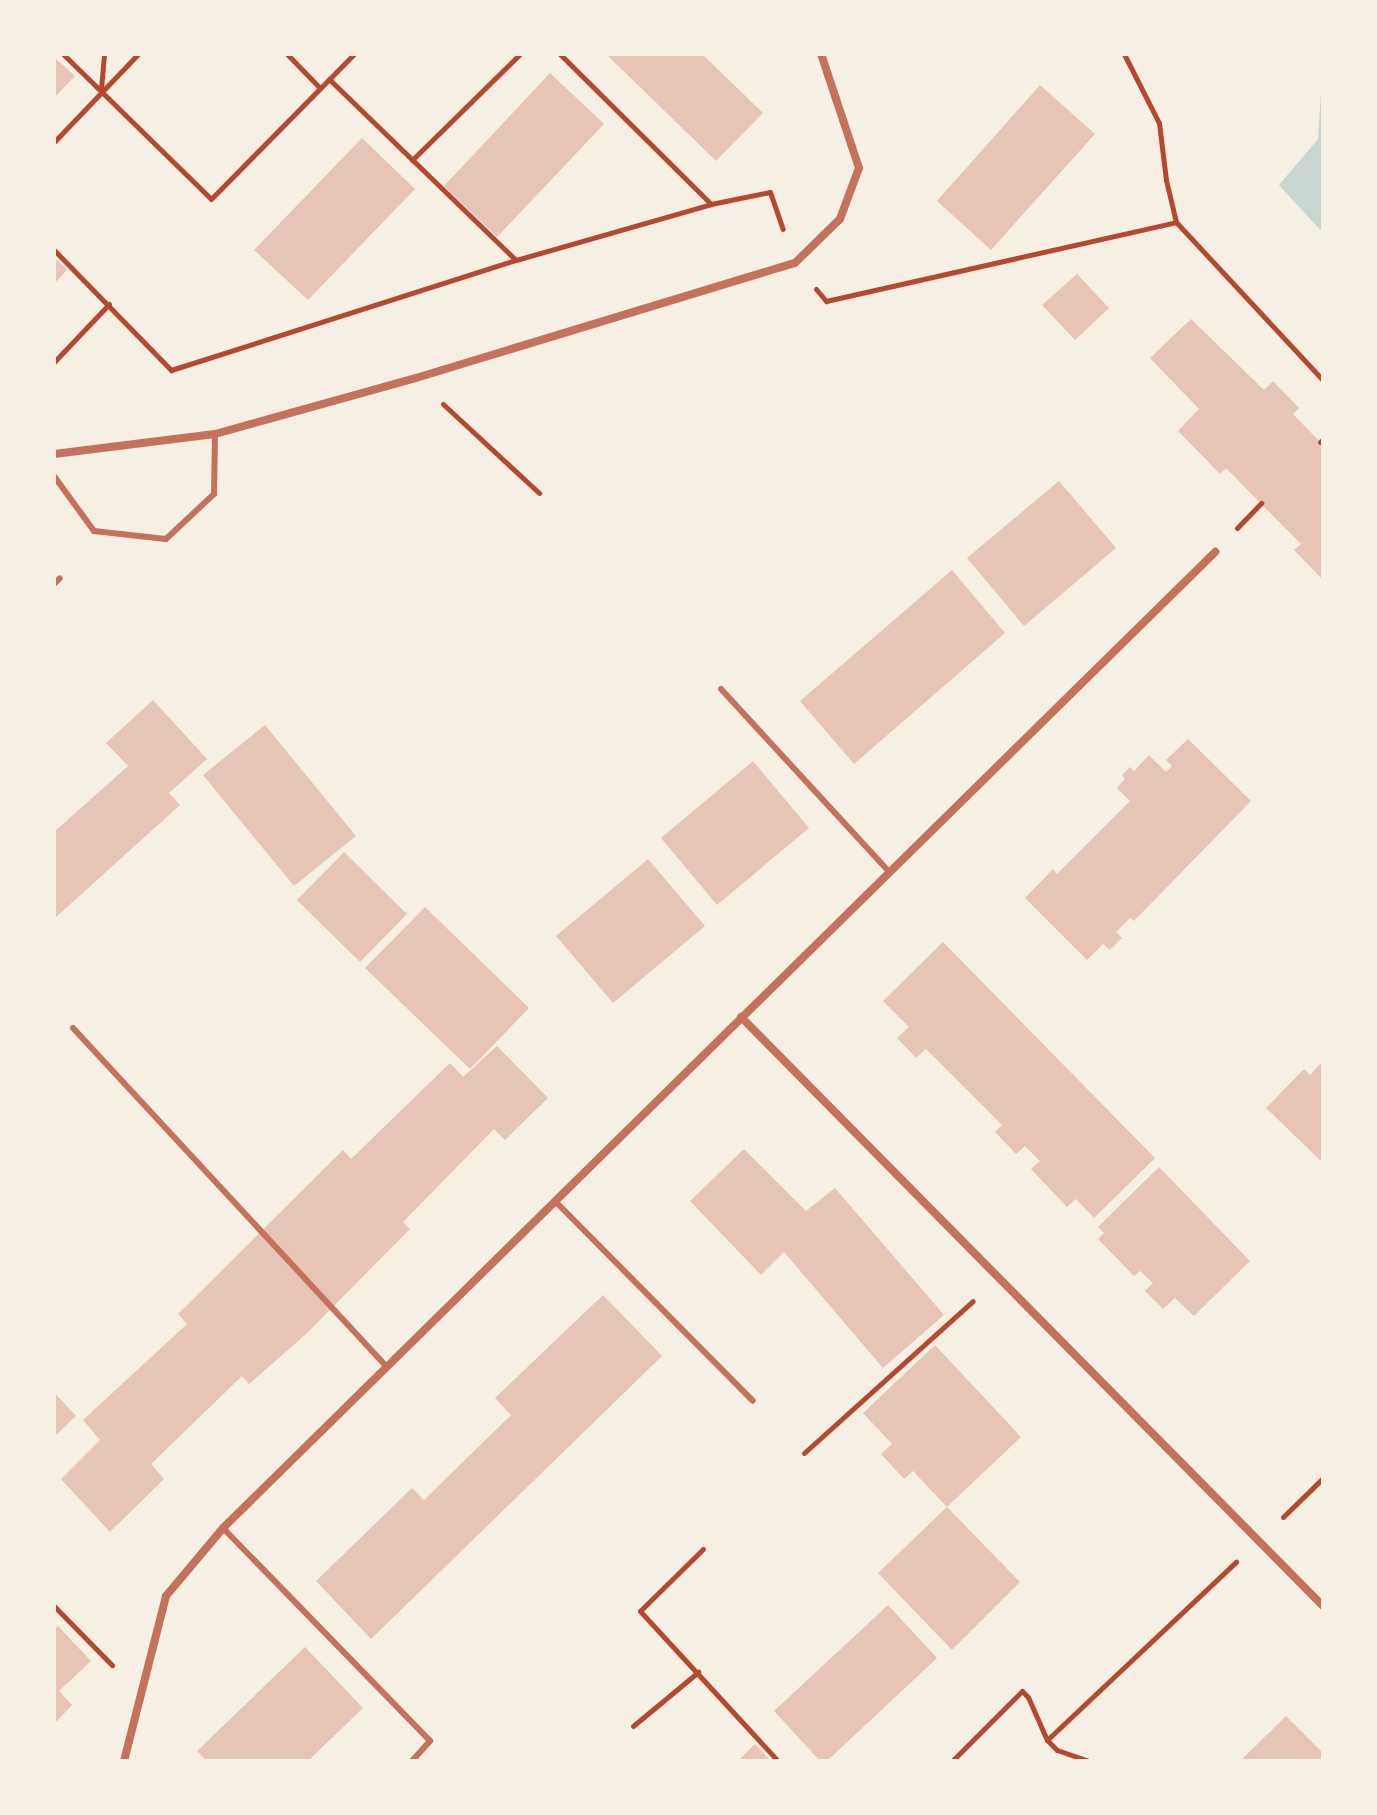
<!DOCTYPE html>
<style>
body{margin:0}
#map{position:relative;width:1377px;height:1815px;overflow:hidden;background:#f6efe4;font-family:"Work Sans",sans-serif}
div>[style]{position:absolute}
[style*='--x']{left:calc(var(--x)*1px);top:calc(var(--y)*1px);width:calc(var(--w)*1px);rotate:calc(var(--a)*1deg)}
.water>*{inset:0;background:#c9d6d2}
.building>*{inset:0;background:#e6c5b7}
.path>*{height:5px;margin:-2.5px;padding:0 2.5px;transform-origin:2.5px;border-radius:2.5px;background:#b5482f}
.service>*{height:6px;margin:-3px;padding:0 3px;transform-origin:3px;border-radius:3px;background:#c5725c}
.minor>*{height:8px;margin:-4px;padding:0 4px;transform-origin:4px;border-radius:4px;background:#c5725c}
span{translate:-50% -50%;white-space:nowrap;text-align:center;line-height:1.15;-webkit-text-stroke:8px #f6efe4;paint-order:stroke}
.frame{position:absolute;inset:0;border:56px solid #f6efe4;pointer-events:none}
</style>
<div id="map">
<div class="water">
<i style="clip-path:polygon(1323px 59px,1323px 233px,1279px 185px,1318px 139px)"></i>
</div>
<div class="building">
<i style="clip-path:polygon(606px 54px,702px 54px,763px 113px,716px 161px)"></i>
<i style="clip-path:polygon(54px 57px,75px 76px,54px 98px)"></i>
<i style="clip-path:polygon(550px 73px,604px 124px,497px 237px,444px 186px)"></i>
<i style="clip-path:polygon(1040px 85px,1095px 134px,991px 250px,937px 201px)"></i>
<i style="clip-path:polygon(362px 138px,415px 189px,308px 300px,254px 250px)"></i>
<i style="clip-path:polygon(54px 257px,67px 270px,54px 284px)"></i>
<i style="clip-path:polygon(1077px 274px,1109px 308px,1075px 340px,1042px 305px)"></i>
<i style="clip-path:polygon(1191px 319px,1264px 390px,1273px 381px,1299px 408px,1293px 414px,1323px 445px,1323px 580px,1294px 550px,1301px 544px,1281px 524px,1226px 468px,1220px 474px,1178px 431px,1199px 409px,1150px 358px)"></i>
<i style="clip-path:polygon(1059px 481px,1116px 548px,1024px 626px,967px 558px)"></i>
<i style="clip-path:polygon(952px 570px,1005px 633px,854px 764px,800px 701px)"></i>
<i style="clip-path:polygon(153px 700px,207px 759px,169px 793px,180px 805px,54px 919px,54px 832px,128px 766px,106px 743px)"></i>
<i style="clip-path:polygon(265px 725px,356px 836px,294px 886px,203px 775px)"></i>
<i style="clip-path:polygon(1188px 739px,1251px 801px,1134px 921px,1130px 918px,1116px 932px,1122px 938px,1110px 950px,1103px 944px,1087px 960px,1025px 898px,1053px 869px,1057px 874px,1130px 801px,1117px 788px,1125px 779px,1122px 775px,1130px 767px,1134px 771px,1149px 755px,1166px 772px,1172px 766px,1166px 760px)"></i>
<i style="clip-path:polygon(753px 761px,809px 828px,717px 905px,661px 838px)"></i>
<i style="clip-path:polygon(344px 852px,407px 914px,360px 962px,297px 900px)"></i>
<i style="clip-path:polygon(648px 859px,705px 926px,613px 1003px,556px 936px)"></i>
<i style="clip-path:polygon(425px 907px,529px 1008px,470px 1069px,365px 968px)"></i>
<i style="clip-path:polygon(943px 942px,1155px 1158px,1094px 1218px,1076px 1199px,1067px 1207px,1031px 1169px,1040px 1161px,1025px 1146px,1016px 1154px,995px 1132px,1002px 1125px,926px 1049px,916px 1058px,897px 1038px,909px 1027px,883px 1001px)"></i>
<i style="clip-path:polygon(497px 1046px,548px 1098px,505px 1140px,494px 1129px,403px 1222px,410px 1229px,305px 1335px,249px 1384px,242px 1376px,151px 1464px,164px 1479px,110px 1532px,61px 1479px,100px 1440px,83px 1420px,187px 1324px,178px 1314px,343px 1150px,351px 1159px,450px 1063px,463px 1077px)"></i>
<i style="clip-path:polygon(1323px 1061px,1323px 1163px,1266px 1108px,1304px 1069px,1310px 1075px)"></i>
<i style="clip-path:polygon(744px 1149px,806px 1211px,835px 1188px,944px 1315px,883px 1368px,784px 1252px,761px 1275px,690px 1201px)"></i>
<i style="clip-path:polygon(1159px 1167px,1250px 1261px,1194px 1316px,1175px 1298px,1163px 1309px,1145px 1291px,1153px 1283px,1140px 1271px,1134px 1276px,1098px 1239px,1104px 1233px,1098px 1227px)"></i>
<i style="clip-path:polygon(603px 1295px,662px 1356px,371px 1639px,316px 1581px,412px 1488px,424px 1500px,511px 1415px,495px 1398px)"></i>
<i style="clip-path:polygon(935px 1345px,1021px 1437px,947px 1507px,913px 1471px,904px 1479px,881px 1454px,892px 1444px,863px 1413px)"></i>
<i style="clip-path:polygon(54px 1392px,76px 1416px,54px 1437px)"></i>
<i style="clip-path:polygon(947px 1507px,1020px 1582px,952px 1650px,878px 1573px)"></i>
<i style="clip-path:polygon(888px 1605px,937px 1658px,827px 1761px,820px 1761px,774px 1711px)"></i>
<i style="clip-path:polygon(58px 1626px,91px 1661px,59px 1691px,72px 1705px,54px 1724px,54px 1629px)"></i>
<i style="clip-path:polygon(305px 1647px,363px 1708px,308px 1761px,207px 1761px,197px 1751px)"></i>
<i style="clip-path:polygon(1286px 1716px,1323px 1753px,1323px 1761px,1240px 1761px)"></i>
<i style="clip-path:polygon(755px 1744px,771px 1761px,738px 1761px)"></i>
</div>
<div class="path">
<i style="--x:63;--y:54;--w:207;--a:44.4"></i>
<i style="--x:211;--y:199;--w:204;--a:-45.4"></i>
<i style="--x:287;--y:54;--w:47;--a:45.9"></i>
<i style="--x:1124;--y:54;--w:77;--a:63.1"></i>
<i style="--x:1159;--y:123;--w:57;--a:83"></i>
<i style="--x:1166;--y:180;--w:43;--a:76.6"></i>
<i style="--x:1176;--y:222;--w:216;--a:47.1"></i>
<i style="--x:329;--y:79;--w:260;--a:44.1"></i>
<i style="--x:101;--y:89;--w:35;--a:-85"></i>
<i style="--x:54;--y:142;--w:122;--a:-46.3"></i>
<i style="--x:412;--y:160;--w:151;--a:-44.5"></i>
<i style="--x:711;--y:204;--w:60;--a:-11.5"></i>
<i style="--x:770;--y:192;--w:39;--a:71"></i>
<i style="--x:54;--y:250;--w:168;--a:45.7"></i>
<i style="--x:171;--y:370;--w:362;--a:-17.7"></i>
<i style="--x:516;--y:260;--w:203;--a:-16"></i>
<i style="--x:711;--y:204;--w:213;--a:-135.2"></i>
<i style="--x:816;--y:289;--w:16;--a:50"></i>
<i style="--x:826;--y:301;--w:359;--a:-12.7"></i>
<i style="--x:54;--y:362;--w:80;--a:-46.5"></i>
<i style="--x:443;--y:404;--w:131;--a:42.8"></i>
<i style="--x:1320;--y:442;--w:4;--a:-45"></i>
<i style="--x:1237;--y:528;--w:35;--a:-46"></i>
<i style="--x:804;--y:1453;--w:227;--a:-42"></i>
<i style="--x:1283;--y:1517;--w:56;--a:-44.3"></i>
<i style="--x:703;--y:1549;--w:88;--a:135.5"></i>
<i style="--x:640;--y:1611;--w:204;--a:47.4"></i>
<i style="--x:54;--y:1606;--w:83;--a:45.5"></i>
<i style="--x:633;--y:1726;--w:85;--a:-39.7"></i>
<i style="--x:1047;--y:1740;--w:260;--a:-43.3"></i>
<i style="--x:952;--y:1761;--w:99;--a:-45"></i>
<i style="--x:1022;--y:1691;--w:8;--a:45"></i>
<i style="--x:1028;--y:1697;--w:47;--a:66.2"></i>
<i style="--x:1047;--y:1740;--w:14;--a:45"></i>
<i style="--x:1057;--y:1750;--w:34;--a:19"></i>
</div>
<div class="service">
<i style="--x:54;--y:476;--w:68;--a:54"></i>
<i style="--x:94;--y:531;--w:72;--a:6.3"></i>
<i style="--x:166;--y:539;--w:66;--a:-43.2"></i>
<i style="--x:214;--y:494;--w:60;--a:-89"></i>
<i style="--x:54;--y:584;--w:8;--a:-45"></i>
<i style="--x:721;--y:689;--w:248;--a:47.4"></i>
<i style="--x:73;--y:1028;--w:462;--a:47.2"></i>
<i style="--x:555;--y:1201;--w:281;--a:45.3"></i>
<i style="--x:223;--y:1528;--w:297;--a:45.8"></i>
<i style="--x:430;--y:1741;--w:27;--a:132"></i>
</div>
<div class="minor">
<i style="--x:54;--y:454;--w:162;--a:-7.1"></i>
<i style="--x:215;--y:434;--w:209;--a:-15.6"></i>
<i style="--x:416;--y:378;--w:396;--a:-16.9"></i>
<i style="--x:795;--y:263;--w:63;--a:-44.4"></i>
<i style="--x:840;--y:219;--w:54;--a:-69.6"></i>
<i style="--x:859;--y:168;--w:120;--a:-108.4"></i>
<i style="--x:741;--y:1017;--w:828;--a:45.34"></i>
<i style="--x:124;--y:1761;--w:170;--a:-75.7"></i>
<i style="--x:166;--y:1596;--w:89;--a:-50"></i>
<i style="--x:223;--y:1528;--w:1392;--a:-44.53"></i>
</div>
<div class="frame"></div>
</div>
